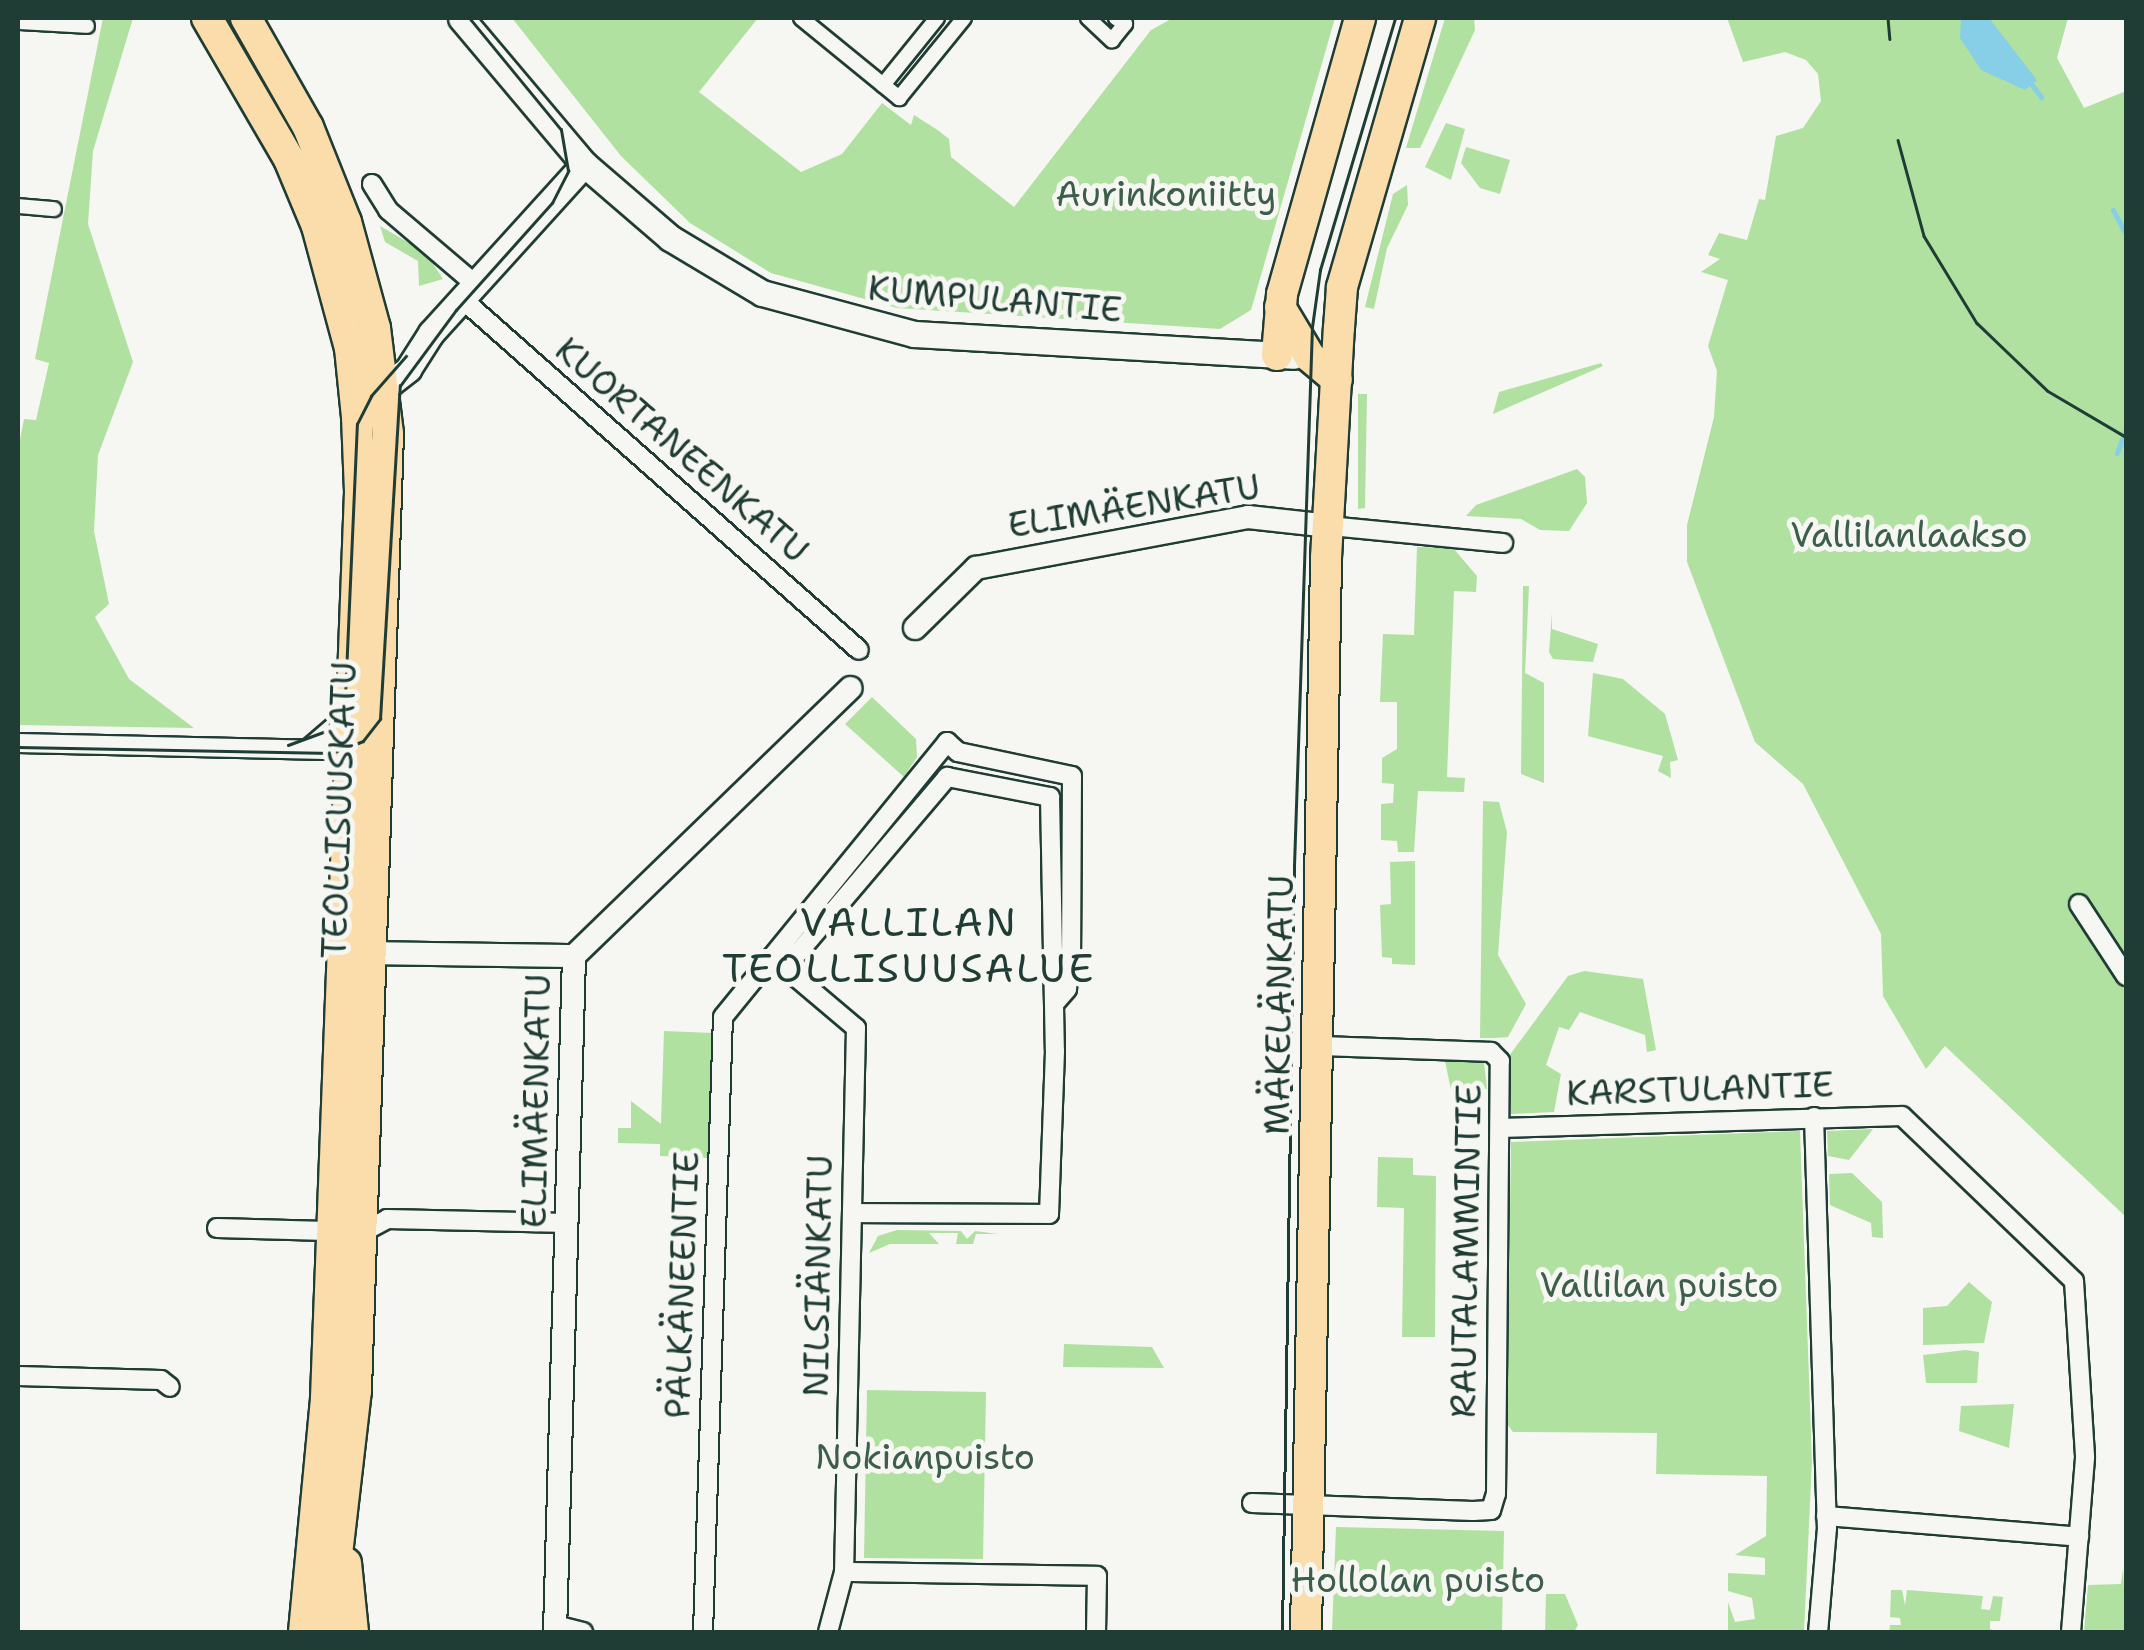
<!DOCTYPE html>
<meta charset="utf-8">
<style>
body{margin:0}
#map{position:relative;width:2144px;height:1650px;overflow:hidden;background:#f6f6f2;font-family:"Shantell Sans",sans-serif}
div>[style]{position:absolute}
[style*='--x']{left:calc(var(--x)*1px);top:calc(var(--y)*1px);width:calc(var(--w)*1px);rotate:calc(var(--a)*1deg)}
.green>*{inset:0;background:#b1e1a1}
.water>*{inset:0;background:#86cfe6}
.stream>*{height:5px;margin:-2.5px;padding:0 2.5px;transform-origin:2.5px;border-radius:2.5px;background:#86cfe6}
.roads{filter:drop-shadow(2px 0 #1f3d34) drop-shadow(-2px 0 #1f3d34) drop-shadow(0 2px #1f3d34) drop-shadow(0 -2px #1f3d34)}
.pedestrian>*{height:14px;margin:-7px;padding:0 7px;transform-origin:7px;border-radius:7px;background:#f6f6f2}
.minor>*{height:18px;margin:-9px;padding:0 9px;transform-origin:9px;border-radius:9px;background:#f6f6f2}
.tertiary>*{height:22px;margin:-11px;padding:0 11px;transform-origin:11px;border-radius:11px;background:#f6f6f2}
.secondary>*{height:25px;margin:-12.5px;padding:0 12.5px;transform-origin:12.5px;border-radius:12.5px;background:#f6f6f2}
.primary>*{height:30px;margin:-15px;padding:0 15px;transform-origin:15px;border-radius:15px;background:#faddab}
.tram>*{height:2.5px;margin:-1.25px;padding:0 1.25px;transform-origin:1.25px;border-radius:1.25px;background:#1f3d34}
span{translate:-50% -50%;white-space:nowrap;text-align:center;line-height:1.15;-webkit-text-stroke:10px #f6f6f2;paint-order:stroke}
.park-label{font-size:35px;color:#3c5e4a}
.street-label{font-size:35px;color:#1f3d34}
.quarter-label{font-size:40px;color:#1f3d34;letter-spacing:2.5px}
.frame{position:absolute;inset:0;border:20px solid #1f3d34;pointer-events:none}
</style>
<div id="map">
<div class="green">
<i style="clip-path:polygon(103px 18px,133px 18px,93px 151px,88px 224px,133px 362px,98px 455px,94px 531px,109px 604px,95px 617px,129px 679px,194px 728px,18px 725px,18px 450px,24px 419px,36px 420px,49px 363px,35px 359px)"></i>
<i style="clip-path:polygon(512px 18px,758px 18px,699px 92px,801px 172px,842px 154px,882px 103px,911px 125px,914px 115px,939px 131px,949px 139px,951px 157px,1014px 207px,1151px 30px,1173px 18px,1335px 18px,1251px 310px,1220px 329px,897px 308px,771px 273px,690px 223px,621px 156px)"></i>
<i style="clip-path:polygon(1445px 18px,1474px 18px,1475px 30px,1420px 148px,1406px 148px)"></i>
<i style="clip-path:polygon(1727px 18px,2068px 18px,2057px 58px,2084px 108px,2126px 91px,2126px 1217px,1945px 1046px,1926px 1069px,1883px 996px,1881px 934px,1803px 784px,1755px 742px,1687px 562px,1687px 525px,1714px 417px,1717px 371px,1708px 346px,1728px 280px,1701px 272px,1720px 259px,1708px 255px,1719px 233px,1747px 240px,1759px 199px,1765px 200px,1776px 136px,1803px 128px,1821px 101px,1818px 74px,1806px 60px,1785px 52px,1743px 62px)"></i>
<i style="clip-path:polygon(1446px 123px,1465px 129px,1451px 180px,1425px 167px)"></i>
<i style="clip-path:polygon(1466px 147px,1510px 160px,1500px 194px,1480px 188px,1461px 163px)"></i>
<i style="clip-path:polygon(1407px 185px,1408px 205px,1387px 248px,1374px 309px,1365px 307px,1393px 194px)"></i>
<i style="clip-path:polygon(380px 226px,426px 253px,443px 279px,419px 286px,418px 261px,385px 242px)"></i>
<i style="clip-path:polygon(1601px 363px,1603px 366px,1493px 414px,1499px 392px)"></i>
<i style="clip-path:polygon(1358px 394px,1367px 394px,1365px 508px,1358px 509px)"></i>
<i style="clip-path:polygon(1577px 469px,1585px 477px,1587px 503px,1569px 531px,1540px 530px,1521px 519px,1466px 516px,1476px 505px)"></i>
<i style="clip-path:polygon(1417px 547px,1453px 548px,1477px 576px,1476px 592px,1454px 591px,1447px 777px,1465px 778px,1464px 792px,1418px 791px,1414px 852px,1398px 852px,1397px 841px,1381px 840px,1381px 804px,1393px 803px,1394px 784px,1382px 783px,1382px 758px,1397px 749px,1397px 702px,1380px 702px,1383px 634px,1414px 635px)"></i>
<i style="clip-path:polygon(1523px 586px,1529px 586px,1525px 673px,1544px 683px,1544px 783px,1521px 774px)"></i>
<i style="clip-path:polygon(1552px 613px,1552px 629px,1598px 644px,1593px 662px,1553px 659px,1549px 652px)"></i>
<i style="clip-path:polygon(1593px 673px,1623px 679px,1665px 714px,1678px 760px,1670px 762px,1671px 778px,1658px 771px,1663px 756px,1588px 736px)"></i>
<i style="clip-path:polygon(872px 697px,916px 739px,917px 757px,904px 777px,845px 724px)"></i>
<i style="clip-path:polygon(1483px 801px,1499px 802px,1507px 832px,1498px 955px,1526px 1004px,1508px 1037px,1495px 1038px,1480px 1038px)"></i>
<i style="clip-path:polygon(1415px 861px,1415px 965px,1392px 964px,1392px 958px,1382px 957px,1380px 905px,1391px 904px,1390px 862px)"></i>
<i style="clip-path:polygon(1584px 971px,1643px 979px,1656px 1050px,1647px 1052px,1645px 1035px,1580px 1012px,1569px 1030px,1559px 1027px,1546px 1065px,1561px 1074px,1554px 1112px,1511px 1114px,1509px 1056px,1568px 976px)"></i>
<i style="clip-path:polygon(664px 1031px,713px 1033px,708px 1158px,660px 1156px,660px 1144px,618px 1143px,618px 1128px,631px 1128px,631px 1101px,661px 1124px)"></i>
<i style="clip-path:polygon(1445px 1061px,1484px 1062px,1487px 1089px,1451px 1090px)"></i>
<i style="clip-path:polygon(1873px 1129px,1849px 1160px,1828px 1156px,1827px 1131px)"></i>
<i style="clip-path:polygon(1800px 1131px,1812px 1461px,1804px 1632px,1728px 1632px,1728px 1602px,1735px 1622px,1755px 1619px,1752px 1598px,1728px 1591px,1728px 1573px,1765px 1575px,1765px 1558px,1735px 1555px,1766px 1536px,1767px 1476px,1656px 1474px,1657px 1433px,1513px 1432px,1507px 1424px,1511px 1142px)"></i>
<i style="clip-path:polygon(1378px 1157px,1413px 1158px,1413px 1175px,1436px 1176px,1435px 1337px,1402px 1337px,1404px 1208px,1377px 1207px)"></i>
<i style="clip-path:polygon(1852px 1173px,1882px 1202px,1883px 1238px,1872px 1237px,1871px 1223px,1830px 1205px,1829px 1174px)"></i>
<i style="clip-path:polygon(897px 1230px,961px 1231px,967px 1239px,975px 1231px,998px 1234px,976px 1234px,973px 1244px,956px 1244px,958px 1233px,929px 1233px,939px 1244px,890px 1244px,869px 1253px,878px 1236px)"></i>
<i style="clip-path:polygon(1969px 1282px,1992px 1302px,1984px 1343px,1923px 1345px,1923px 1308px,1947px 1306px)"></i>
<i style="clip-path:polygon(1064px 1344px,1152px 1347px,1164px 1368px,1063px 1367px)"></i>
<i style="clip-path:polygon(1966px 1350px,1979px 1352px,1977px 1383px,1926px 1383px,1923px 1355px)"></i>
<i style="clip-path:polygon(867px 1390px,986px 1392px,983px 1559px,864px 1558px)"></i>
<i style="clip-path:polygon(2014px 1404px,2009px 1448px,1959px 1431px,1961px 1406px)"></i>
<i style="clip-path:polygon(1336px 1527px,1504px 1531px,1502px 1632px,1332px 1632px)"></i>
<i style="clip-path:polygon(2123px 1568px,2126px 1632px,2084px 1632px,2088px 1585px,2121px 1584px)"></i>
<i style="clip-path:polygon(1891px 1590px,1902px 1590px,1905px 1605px,1907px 1590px,1983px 1596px,1981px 1609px,1990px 1610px,1993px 1596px,2003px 1597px,2000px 1621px,1990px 1621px,1990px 1629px,1999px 1632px,1889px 1632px,1890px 1625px,1901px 1625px,1900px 1618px,1890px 1617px)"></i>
<i style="clip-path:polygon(1546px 1594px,1565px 1594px,1578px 1625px,1574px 1632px,1545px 1632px)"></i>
</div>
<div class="water">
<i style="clip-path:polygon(1961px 18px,1989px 18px,2037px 80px,2025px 90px,1981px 70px,1960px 38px)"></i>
</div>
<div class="stream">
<i style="--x:2030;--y:82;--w:19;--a:54"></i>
<i style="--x:2113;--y:210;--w:27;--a:62"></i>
<i style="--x:2117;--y:453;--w:27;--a:-70"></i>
</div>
<div class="roads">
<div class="pedestrian">
<i style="--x:801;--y:18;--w:127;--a:39.2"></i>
<i style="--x:899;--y:98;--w:103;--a:-50.9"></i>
<i style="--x:1088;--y:18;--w:33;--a:43"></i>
<i style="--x:1112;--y:40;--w:21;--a:-51"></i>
<i style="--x:1125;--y:24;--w:11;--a:-146"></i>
<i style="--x:18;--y:22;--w:69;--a:3.3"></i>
<i style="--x:883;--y:85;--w:86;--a:-51.1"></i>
<i style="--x:18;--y:206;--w:36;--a:5"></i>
</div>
<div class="minor">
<i style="--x:372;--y:184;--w:31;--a:58"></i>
<i style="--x:388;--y:210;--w:114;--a:40.4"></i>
<i style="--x:461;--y:298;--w:531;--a:41.49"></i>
<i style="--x:1330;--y:526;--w:174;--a:5.6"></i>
<i style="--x:18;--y:743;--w:307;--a:1.3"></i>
<i style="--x:325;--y:750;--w:31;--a:-11"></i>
<i style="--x:309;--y:748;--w:54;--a:-40.5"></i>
<i style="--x:2079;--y:904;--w:86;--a:56.9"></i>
<i style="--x:772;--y:957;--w:26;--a:-9"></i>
<i style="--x:798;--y:953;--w:231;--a:-49.7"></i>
<i style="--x:947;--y:777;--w:105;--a:11"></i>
<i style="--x:1050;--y:797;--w:254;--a:88.9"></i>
<i style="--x:1055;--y:1051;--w:163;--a:92.1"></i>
<i style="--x:1049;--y:1214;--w:197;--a:-179.7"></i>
<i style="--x:772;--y:957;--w:110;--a:40.2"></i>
<i style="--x:856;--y:1028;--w:544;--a:91.26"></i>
<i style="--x:844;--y:1572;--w:62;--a:104.9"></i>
<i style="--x:1814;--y:1117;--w:411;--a:88.2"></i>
<i style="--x:1827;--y:1528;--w:104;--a:94.9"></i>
<i style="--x:1501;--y:1128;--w:401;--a:-1.7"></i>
<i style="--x:1902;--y:1116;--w:238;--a:43.8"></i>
<i style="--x:2074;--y:1281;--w:177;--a:86.4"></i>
<i style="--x:2085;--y:1458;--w:175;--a:94.6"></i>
<i style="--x:217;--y:1228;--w:146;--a:1.6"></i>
<i style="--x:363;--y:1232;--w:27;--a:-28"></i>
<i style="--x:387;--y:1219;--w:181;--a:1.3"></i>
<i style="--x:18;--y:1376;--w:143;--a:1.6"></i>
<i style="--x:161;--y:1380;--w:11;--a:38"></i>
<i style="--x:1252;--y:1503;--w:221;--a:2.1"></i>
<i style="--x:1473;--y:1511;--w:18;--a:-3"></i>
<i style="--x:1491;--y:1510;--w:17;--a:-73"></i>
<i style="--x:1496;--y:1494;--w:433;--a:-89.5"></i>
<i style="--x:1500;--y:1061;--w:13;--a:-135"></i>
<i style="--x:1491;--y:1052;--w:175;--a:-178"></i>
<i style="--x:1826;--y:1516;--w:254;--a:4.7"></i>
<i style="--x:844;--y:1572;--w:253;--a:0.9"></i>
<i style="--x:1097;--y:1576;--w:56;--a:91"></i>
<i style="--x:555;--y:1625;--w:29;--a:14"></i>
<i style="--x:703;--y:1632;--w:615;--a:-88.14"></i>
<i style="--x:723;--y:1017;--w:355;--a:-50.8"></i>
<i style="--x:947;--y:742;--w:15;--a:42"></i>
<i style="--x:958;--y:752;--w:116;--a:11.9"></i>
<i style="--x:1072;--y:776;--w:175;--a:90.3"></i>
<i style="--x:1071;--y:951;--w:38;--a:96"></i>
<i style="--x:1067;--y:989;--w:18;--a:131"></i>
</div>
<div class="tertiary">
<i style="--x:915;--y:628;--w:86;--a:-44.5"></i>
<i style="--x:976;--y:568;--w:277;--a:-10.6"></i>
<i style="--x:1248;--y:517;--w:82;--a:6.3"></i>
<i style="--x:358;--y:953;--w:216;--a:0.8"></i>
<i style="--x:555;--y:1632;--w:676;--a:-88.39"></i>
<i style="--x:574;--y:956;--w:385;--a:-44.1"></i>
</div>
<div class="secondary">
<i style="--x:461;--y:18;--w:191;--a:49.9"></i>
<i style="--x:584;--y:164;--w:113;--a:40.7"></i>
<i style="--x:670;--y:238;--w:107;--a:30.9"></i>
<i style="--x:762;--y:293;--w:157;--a:15.1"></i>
<i style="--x:914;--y:334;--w:380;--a:3.3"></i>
<i style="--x:366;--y:385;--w:18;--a:9"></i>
<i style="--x:384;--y:388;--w:31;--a:-38"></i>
<i style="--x:408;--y:369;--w:43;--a:-57.4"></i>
<i style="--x:431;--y:333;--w:228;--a:-47.8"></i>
</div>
<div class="primary">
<i style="--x:207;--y:18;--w:163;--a:59.8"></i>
<i style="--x:289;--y:159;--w:73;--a:67.3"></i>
<i style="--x:317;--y:226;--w:126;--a:74.9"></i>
<i style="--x:350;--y:348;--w:69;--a:84.2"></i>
<i style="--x:357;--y:417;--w:75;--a:87.7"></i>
<i style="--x:360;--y:492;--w:908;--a:92.15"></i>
<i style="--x:326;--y:1399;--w:234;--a:95.4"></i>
<i style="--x:246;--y:18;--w:125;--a:60.4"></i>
<i style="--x:308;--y:127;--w:102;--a:68.2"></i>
<i style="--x:346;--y:222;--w:110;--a:74.7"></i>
<i style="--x:375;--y:328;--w:107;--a:83"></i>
<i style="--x:388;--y:434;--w:957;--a:91.92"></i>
<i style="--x:356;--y:1390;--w:244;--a:96.6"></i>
<i style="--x:1280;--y:307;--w:58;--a:59"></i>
<i style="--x:1310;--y:357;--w:35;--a:40"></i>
<i style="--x:1277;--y:355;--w:61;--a:-85.3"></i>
<i style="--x:1282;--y:294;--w:287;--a:-74.2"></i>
<i style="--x:346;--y:1563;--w:69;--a:84.2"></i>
<i style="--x:1306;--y:1632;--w:1074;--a:-88.93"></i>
<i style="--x:1326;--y:558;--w:230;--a:-86.8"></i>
<i style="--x:1339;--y:328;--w:41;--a:-85.8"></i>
<i style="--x:1342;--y:287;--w:280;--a:-73.8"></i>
</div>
</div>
<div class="tram">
<i style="--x:1888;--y:18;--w:21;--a:85"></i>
<i style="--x:1898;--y:140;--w:99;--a:74.8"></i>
<i style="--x:1924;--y:236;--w:102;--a:58.7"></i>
<i style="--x:1977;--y:323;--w:98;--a:43.8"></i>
<i style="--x:2048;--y:391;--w:91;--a:30.5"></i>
<i style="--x:288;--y:745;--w:40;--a:-20.2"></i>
<i style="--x:326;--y:731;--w:39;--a:-61"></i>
<i style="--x:345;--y:697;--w:273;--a:-87.5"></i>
<i style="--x:357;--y:424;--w:31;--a:-63"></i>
<i style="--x:371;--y:396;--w:53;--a:-48.8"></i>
<i style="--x:18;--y:747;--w:314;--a:1.1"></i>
<i style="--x:332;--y:753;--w:33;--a:-21"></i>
<i style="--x:363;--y:741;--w:28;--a:-52"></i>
<i style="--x:380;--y:719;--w:334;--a:-86.6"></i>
<i style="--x:400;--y:386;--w:94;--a:-53.6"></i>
<i style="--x:456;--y:310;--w:144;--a:-48.1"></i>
<i style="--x:552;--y:203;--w:36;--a:-63"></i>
<i style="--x:568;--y:171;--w:42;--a:-99.7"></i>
<i style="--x:561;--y:130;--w:145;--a:-129.4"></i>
<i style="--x:1282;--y:1632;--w:766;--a:-89.1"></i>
<i style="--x:1294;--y:866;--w:539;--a:-88.09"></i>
<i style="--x:1312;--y:327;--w:58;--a:-82"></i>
<i style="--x:1320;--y:270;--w:263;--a:-73.4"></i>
</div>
<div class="park-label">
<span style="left:1166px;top:194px">Aurinkoniitty</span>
<span style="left:1909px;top:535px">Vallilanlaakso</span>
<span style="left:1659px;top:1285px">Vallilan puisto</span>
<span style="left:925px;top:1457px">Nokianpuisto</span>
<span style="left:1418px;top:1580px">Hollolan puisto</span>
</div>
<div class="street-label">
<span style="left:995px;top:299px;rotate:5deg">KUMPULANTIE</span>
<span style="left:682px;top:450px;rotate:41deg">KUORTANEENKATU</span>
<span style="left:1134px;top:506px;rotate:-9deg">ELIMÄENKATU</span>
<span style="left:339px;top:810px;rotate:-88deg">TEOLLISUUSKATU</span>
<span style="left:1279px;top:1005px;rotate:-89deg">MÄKELÄNKATU</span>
<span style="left:1700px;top:1089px;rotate:-2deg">KARSTULANTIE</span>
<span style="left:536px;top:1101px;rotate:-89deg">ELIMÄENKATU</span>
<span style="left:1466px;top:1251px;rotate:-89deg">RAUTALAMMINTIE</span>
<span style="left:818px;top:1276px;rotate:-89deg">NILSIÄNKATU</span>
<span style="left:682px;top:1285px;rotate:-88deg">PÄLKÄNEENTIE</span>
</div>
<div class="quarter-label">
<span style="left:909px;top:945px">VALLILAN<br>TEOLLISUUSALUE</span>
</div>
<div class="frame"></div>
</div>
